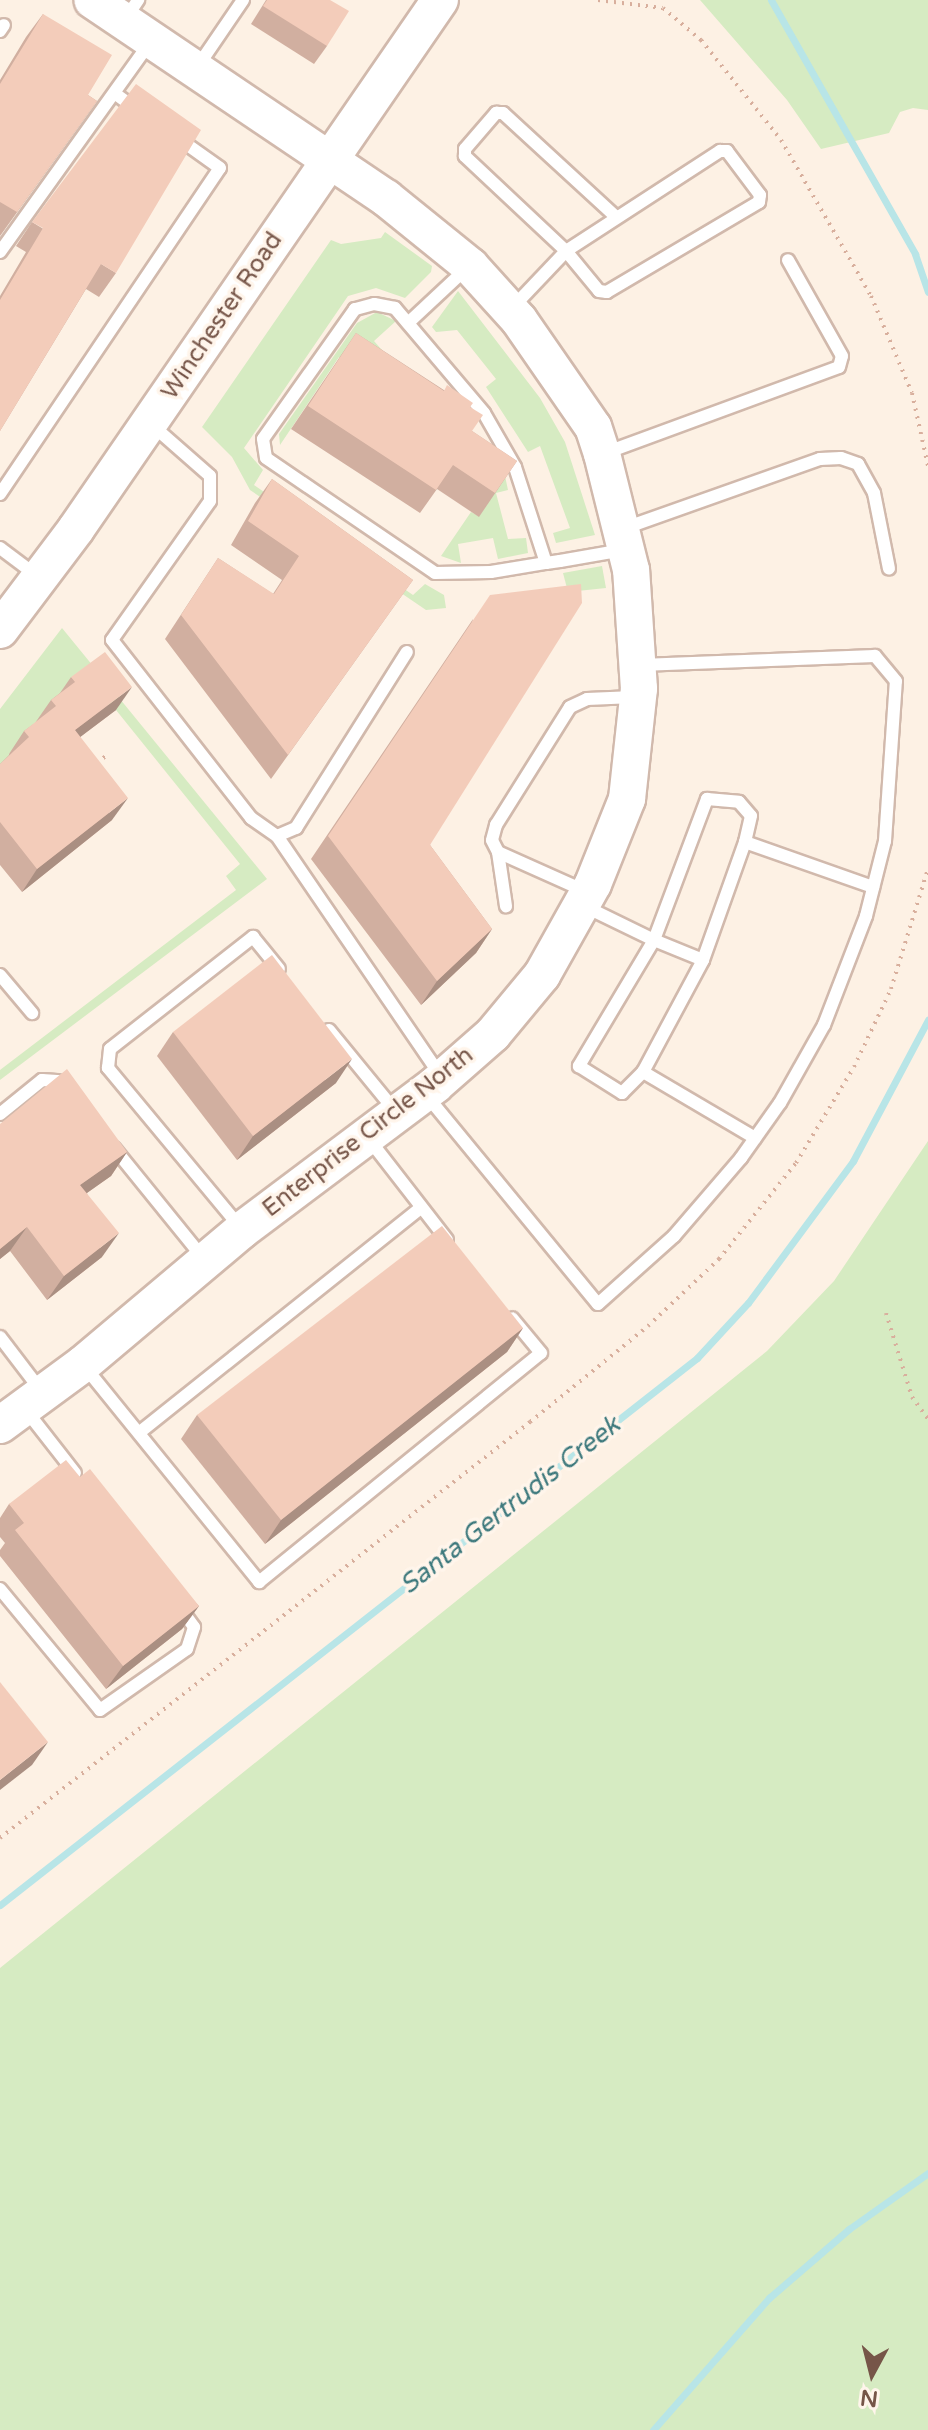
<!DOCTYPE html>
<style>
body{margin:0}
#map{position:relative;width:928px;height:2430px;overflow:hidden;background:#fdf1e4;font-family:"Varela Round",sans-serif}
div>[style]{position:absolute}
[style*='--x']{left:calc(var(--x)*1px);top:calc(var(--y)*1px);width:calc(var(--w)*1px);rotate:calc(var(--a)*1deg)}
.green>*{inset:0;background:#d6ebc2}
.stream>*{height:7px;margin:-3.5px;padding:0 3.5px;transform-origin:3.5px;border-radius:3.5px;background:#b8e5e7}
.path>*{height:4px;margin-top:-2px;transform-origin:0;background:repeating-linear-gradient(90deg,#d8af9d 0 2px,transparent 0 8px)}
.roads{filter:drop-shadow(2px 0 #d1b9ac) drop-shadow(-2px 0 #d1b9ac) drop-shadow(0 2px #d1b9ac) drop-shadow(0 -2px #d1b9ac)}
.lane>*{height:12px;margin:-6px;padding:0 6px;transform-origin:6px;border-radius:6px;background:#fff}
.secondary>*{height:36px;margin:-18px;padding:0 18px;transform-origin:18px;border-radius:18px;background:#fff}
.wall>*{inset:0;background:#d1afa0}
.shaded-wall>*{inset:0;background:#aa8f82}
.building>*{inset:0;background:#f3ccba}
span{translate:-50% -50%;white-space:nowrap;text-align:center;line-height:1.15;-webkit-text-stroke:7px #fff5eb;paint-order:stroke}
.street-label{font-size:24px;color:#765548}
.water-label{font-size:26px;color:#3c787c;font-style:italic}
.north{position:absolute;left:832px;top:2334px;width:80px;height:80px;-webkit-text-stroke:6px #fff5eb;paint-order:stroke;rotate:187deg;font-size:22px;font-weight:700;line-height:32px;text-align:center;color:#765548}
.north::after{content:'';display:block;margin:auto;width:28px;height:36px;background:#765548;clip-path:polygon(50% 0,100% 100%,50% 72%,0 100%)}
</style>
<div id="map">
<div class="green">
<i style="clip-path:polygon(700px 0,928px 0,928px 110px,913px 108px,900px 112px,889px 133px,821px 149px,787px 100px)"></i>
<i style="clip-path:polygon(385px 232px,432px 266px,431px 272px,405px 298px,376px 288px,348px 296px,244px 448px,263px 470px,254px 485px,413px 595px,425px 584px,444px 595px,446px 608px,426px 610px,250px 490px,232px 457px,202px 427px,331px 240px,341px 244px,381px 238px)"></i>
<i style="clip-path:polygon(458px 291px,540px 398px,565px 442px,595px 535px,556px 543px,553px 533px,570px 528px,540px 446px,528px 452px,486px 387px,496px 379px,457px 330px,436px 332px,432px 327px)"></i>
<i style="clip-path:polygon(377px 312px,396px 321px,374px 341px,432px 407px,339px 357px,280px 445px,279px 434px,357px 323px)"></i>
<i style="clip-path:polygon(505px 476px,508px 490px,496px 493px,508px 539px,526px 538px,528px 553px,498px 559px,493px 538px,458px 544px,461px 563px,441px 556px,471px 512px,479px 516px)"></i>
<i style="clip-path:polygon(602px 566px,606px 588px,568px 592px,563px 573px)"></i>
<i style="clip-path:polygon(62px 628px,267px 879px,0 1080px,0 1070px,236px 890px,226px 876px,240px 864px,116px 710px,40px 729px,9px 754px,13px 760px,0 770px,0 709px)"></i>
<i style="clip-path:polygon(928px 1141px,928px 2430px,0 2430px,0 1968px,767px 1351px,834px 1281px)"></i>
</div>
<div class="stream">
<i style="--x:771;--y:0;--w:292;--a:60.4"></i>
<i style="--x:915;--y:254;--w:40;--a:71.1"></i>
<i style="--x:0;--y:1905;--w:886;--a:-38.12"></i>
<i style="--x:697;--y:1358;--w:75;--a:-47.2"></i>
<i style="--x:748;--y:1303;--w:177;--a:-53.5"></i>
<i style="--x:853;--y:1161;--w:160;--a:-62"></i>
<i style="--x:653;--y:2430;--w:176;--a:-48.7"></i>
<i style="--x:769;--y:2298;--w:106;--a:-40.8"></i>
<i style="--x:849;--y:2229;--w:97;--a:-35.3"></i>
</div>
<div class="path">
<i style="--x:598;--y:0;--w:65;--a:7"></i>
<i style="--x:663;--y:8;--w:50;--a:40.1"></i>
<i style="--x:701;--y:40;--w:128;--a:51.3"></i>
<i style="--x:781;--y:140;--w:180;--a:60"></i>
<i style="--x:871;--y:296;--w:105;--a:67.1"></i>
<i style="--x:912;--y:393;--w:75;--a:77.6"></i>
<i style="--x:97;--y:763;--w:14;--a:-39"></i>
<i style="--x:886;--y:1313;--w:88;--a:72.8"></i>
<i style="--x:912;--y:1397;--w:27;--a:54"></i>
<i style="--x:0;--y:1838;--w:674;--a:-38.13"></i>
<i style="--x:530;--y:1422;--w:152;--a:-39.1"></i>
<i style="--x:648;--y:1326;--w:98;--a:-43.3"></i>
<i style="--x:719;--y:1259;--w:123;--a:-51.3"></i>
<i style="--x:796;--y:1163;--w:112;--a:-58.9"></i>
<i style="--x:854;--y:1067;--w:86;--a:-64.6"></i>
<i style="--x:891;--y:989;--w:126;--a:-72.9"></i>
</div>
<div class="roads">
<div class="lane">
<i style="--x:126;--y:18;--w:22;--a:-56"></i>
<i style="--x:0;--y:31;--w:7;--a:-56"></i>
<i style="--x:198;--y:66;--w:80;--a:-55.7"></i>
<i style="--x:117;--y:95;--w:24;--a:36"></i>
<i style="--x:0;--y:252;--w:256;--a:-54.4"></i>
<i style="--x:512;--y:308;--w:79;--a:-46.5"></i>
<i style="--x:566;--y:251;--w:184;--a:-33"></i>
<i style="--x:720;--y:151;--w:7;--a:0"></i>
<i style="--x:727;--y:151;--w:55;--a:53.1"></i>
<i style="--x:760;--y:195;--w:7;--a:98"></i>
<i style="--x:759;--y:202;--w:177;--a:149.4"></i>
<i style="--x:607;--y:292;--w:8;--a:-173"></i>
<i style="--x:599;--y:291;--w:52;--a:-129.5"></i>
<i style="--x:566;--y:251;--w:139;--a:-136.8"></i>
<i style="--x:465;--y:156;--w:7;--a:-90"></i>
<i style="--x:465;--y:149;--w:48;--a:-49.3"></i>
<i style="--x:496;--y:113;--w:7;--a:0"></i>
<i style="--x:503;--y:113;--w:152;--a:42.6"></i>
<i style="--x:408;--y:323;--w:81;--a:-43"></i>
<i style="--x:152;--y:425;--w:77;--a:41.3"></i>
<i style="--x:210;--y:476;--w:25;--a:90"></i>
<i style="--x:210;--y:501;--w:170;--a:125.2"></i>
<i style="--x:112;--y:640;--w:226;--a:52"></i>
<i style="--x:251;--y:818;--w:32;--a:35"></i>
<i style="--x:277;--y:836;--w:21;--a:-23"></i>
<i style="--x:296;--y:828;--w:208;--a:-57.8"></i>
<i style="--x:605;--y:453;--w:249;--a:-20.2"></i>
<i style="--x:839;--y:367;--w:11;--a:-75"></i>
<i style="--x:842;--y:356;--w:110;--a:-119.4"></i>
<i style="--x:0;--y:494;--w:393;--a:-56"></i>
<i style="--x:220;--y:168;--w:52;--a:-144.5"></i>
<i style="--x:625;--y:528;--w:207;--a:-19.5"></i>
<i style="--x:820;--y:459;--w:21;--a:-3"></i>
<i style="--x:841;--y:458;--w:18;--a:19"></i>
<i style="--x:858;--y:464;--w:33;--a:61"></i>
<i style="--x:874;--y:493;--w:77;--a:78.8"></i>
<i style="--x:0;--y:548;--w:45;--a:36.9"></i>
<i style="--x:546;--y:563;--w:101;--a:-107.9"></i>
<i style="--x:515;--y:467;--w:62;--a:-119.9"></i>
<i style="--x:484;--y:413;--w:138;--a:-130.3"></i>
<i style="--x:395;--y:308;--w:21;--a:-169"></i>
<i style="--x:374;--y:304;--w:20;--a:165"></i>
<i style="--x:355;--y:309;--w:159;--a:125.3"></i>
<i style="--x:263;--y:439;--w:19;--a:81"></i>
<i style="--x:266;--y:458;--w:204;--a:34.2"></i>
<i style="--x:435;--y:573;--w:56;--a:-1"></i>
<i style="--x:491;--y:572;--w:56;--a:-9.3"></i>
<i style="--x:546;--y:563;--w:14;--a:-8"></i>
<i style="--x:560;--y:561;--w:64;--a:-9.9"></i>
<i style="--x:277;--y:836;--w:291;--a:55.7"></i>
<i style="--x:498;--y:852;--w:55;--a:81.6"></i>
<i style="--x:585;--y:891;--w:95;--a:-155.9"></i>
<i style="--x:498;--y:852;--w:13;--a:-117"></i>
<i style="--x:492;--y:840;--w:16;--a:-75"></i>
<i style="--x:496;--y:825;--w:139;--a:-57.9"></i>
<i style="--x:570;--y:707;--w:19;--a:-25"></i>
<i style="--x:587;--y:699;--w:47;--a:-2.4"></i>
<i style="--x:584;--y:906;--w:78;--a:25.9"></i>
<i style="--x:654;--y:940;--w:147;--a:120.8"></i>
<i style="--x:579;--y:1066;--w:51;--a:32.1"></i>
<i style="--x:622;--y:1093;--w:30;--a:-45"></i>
<i style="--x:643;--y:1072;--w:130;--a:30.5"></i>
<i style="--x:703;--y:960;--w:53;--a:-157.8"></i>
<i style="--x:654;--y:940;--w:151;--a:-69.4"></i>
<i style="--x:707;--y:799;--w:32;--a:5"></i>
<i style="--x:739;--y:802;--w:18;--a:49"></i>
<i style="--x:751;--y:816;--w:27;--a:103"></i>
<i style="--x:745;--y:842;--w:136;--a:19.4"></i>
<i style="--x:0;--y:975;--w:50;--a:49.9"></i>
<i style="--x:329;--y:1030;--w:106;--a:50.7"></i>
<i style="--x:643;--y:1072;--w:127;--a:-61.8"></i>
<i style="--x:703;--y:960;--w:125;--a:-70.4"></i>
<i style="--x:427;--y:1096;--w:269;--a:50.6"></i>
<i style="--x:598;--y:1304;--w:102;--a:-41.8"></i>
<i style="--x:674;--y:1236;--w:103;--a:-49.3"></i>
<i style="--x:741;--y:1158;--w:67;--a:-54.7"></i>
<i style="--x:780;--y:1103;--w:90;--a:-60.6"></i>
<i style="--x:824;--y:1025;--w:117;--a:-68.9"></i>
<i style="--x:866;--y:916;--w:77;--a:-75.8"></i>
<i style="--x:885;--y:841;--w:160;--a:-86.1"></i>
<i style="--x:896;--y:681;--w:33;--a:-130"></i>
<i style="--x:875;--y:656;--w:235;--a:177.8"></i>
<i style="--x:0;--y:1114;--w:54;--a:-39"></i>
<i style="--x:42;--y:1080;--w:15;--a:4"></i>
<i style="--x:57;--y:1081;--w:9;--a:49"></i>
<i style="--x:368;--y:1138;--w:129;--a:52.2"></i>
<i style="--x:114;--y:1148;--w:141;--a:51"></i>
<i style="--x:240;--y:1227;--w:207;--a:-129.7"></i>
<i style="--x:108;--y:1068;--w:19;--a:-84"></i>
<i style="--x:110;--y:1049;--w:182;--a:-38.1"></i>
<i style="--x:253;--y:937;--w:41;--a:50.9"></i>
<i style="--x:0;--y:1337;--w:69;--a:52.6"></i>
<i style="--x:85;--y:1367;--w:277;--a:51"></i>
<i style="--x:259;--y:1582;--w:363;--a:-39.1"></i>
<i style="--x:541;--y:1353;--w:45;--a:-129.6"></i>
<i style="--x:25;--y:1409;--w:81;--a:52"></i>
<i style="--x:140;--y:1432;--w:359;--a:-38.6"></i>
<i style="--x:0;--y:1589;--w:157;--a:50.4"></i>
<i style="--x:100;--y:1710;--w:106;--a:-35"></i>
<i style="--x:187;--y:1649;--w:23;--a:-72"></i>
<i style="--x:194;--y:1627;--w:24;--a:-126"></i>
</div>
<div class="secondary">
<i style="--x:0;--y:630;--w:126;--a:-53"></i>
<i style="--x:76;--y:529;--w:642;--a:-55.47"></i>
<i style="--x:0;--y:1425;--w:103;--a:-36.3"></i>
<i style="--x:83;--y:1364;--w:208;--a:-40.1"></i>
<i style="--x:242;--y:1230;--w:241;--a:-36.9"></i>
<i style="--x:435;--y:1085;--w:77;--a:-41.3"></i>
<i style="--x:493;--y:1034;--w:77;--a:-50.3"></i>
<i style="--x:542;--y:975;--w:104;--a:-60.7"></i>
<i style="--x:593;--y:884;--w:92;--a:-68.2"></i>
<i style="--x:627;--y:799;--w:111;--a:-83.8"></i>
<i style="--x:639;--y:689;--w:119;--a:-93.8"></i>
<i style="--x:631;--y:570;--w:120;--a:-104"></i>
<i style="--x:602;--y:454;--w:28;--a:-108"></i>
<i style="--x:593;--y:427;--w:130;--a:-124.7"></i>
<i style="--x:519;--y:320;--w:73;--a:-132.2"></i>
<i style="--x:470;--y:266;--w:108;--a:-141"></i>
<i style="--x:386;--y:198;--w:354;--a:-146"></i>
</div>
</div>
<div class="wall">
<i style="clip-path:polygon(266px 0,330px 0,327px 46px,314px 64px,251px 24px)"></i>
<i style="clip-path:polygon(43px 14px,88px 95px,97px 101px,0 236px,0 80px,26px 37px)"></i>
<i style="clip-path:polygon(32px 222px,116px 273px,99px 297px,86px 289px,0 431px,0 296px,26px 252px,16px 246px)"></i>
<i style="clip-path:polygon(356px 333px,470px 407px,472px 431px,517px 461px,479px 517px,437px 489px,420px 513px,291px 429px)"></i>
<i style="clip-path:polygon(272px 479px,413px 580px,271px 779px,165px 639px,218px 558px,273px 594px,282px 580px,231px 545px,255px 503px)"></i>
<i style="clip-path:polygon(473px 619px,430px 845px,492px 929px,476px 953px,421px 1005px,311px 859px)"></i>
<i style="clip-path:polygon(71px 677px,116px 710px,80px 737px,112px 820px,22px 892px,0 865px,0 764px,9px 755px,9px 754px,24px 731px,35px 723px,51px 700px,60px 693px)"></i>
<i style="clip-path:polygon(173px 1032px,336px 1083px,237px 1160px,157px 1056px)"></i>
<i style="clip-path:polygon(0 1124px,127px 1152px,111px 1176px,87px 1193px,102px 1257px,47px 1300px,10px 1251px,0 1259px)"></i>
<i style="clip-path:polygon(523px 1328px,507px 1352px,265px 1544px,181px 1439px,197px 1415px)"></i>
<i style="clip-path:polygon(80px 1477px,199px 1606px,182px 1629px,106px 1689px,0 1556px,0 1550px,5px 1543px,0 1537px,0 1518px,9px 1504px)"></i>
</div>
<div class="shaded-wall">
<i style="clip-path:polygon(132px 687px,116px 710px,59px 753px,75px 730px)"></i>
<i style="clip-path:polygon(128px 798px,112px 820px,22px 892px,37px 869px)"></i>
<i style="clip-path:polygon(492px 929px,476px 953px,421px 1005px,437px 981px)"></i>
<i style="clip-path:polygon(352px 1059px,336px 1083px,237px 1160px,253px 1136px)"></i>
<i style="clip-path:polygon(127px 1152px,111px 1176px,64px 1209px,80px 1185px)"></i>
<i style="clip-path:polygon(27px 1227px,10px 1251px,0 1259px,0 1249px)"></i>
<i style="clip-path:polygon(119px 1233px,102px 1257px,47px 1300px,64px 1276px)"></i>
<i style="clip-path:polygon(523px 1328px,507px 1352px,265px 1544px,281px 1520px)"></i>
<i style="clip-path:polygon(199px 1606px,182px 1629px,106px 1689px,123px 1666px)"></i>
<i style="clip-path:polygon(48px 1742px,32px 1765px,0 1790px,0 1780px)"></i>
</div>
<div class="building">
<i style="clip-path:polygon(267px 0,330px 0,349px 11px,327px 46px,263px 6px)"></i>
<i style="clip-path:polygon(43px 14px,112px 55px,88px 95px,97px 101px,17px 212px,0 202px,0 84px)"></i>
<i style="clip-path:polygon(136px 84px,201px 130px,116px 273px,101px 264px,0 431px,0 300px,43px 228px,32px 222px)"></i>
<i style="clip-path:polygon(356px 333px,444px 391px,447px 385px,473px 403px,470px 407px,483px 415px,472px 431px,517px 461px,495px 493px,453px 465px,436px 490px,308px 406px)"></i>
<i style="clip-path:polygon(272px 479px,413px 580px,288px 755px,181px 615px,218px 558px,274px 594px,299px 556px,248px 521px)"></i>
<i style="clip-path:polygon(581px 584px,582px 603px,430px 845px,492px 929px,437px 981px,328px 836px,490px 595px)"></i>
<i style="clip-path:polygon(105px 652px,132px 687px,75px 730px,128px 798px,37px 869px,0 822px,0 764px,29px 737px,24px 731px,56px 706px,51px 700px,75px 682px,71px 677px)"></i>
<i style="clip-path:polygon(272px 955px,352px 1059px,253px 1136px,173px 1032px)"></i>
<i style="clip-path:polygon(67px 1069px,127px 1152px,80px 1185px,119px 1233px,64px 1276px,27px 1227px,0 1249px,0 1124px)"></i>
<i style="clip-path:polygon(442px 1226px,523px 1328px,281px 1520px,197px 1415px)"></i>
<i style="clip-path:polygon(66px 1460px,80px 1477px,90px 1469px,199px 1606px,123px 1666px,15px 1530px,24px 1523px,9px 1504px)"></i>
<i style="clip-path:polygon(0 1682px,48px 1742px,0 1780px)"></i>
</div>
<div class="street-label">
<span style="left:222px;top:316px;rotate:-56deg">Winchester Road</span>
<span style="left:368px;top:1132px;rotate:-38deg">Enterprise Circle North</span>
</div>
<div class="water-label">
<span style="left:510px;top:1505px;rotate:-38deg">Santa Gertrudis Creek</span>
</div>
<div class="north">N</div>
</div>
